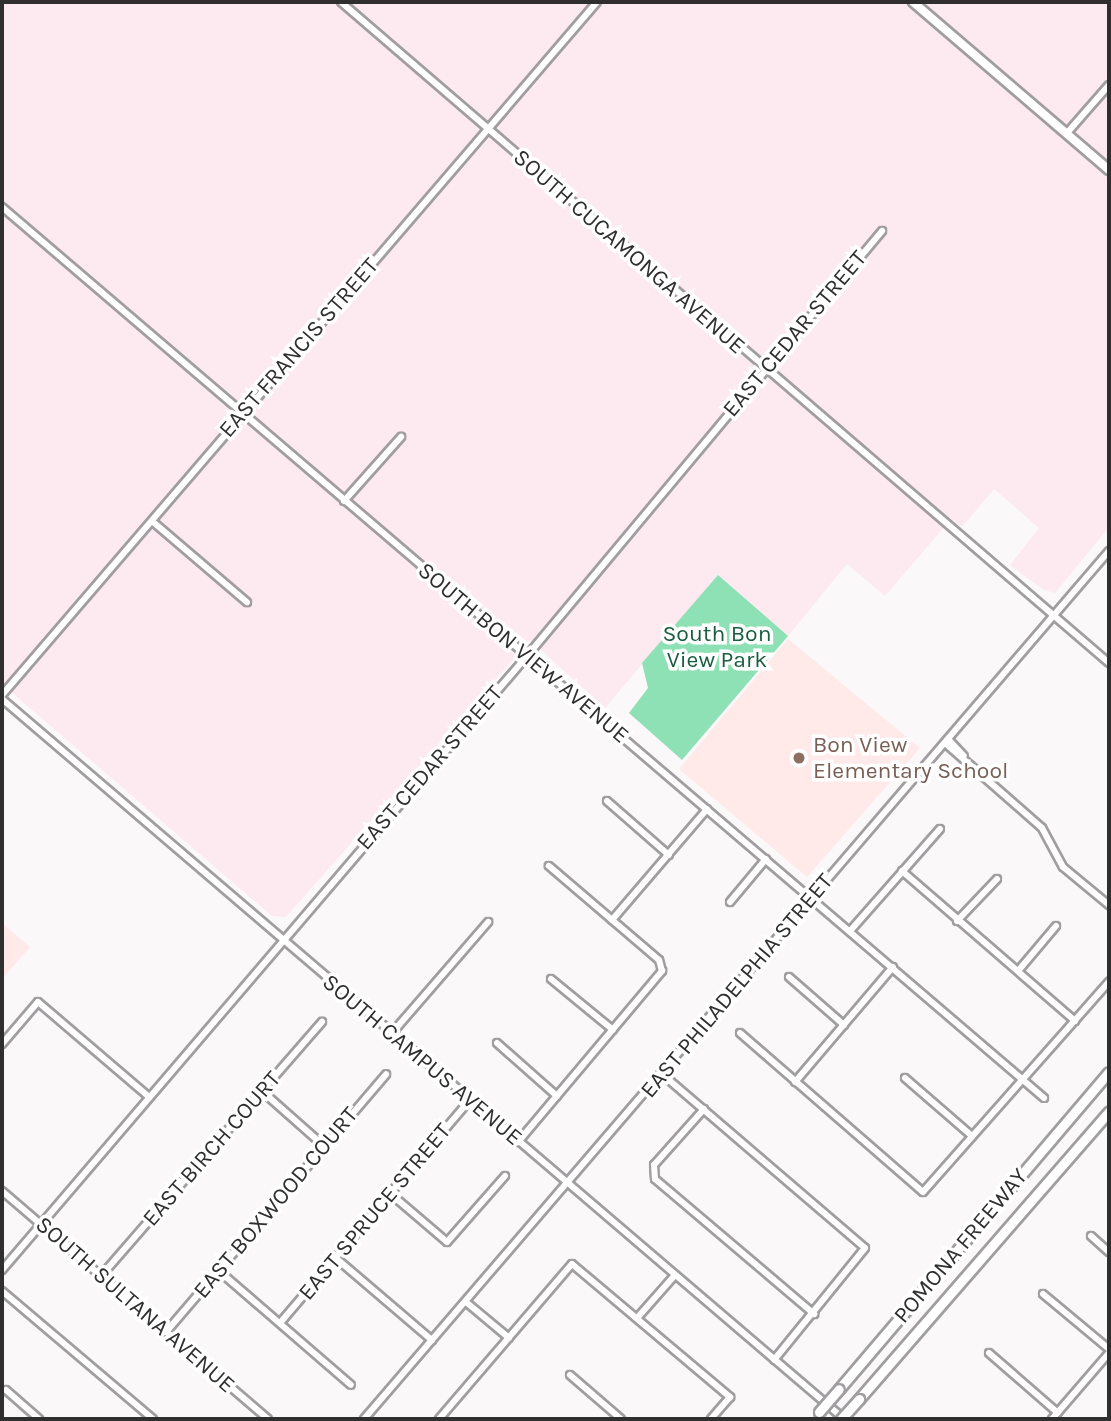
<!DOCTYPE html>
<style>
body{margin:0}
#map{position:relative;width:1111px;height:1421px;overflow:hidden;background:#fbf8fa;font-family:Karla,sans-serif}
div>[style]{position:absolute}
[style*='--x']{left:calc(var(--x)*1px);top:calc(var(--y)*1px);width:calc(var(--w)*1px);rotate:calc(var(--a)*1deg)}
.industrial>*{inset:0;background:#fde9f0}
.education>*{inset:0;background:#ffe9e9}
.green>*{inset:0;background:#8ee0b5}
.roads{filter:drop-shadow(2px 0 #a09ea0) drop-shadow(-2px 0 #a09ea0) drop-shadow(0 2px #a09ea0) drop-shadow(0 -2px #a09ea0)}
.minor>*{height:6px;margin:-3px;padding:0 3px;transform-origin:3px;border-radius:3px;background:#fff}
.major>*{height:8px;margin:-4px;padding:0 4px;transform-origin:4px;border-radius:4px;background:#fff}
.highway>*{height:9px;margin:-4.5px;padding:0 4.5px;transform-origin:4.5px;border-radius:4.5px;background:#fff}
.bridges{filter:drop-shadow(2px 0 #a09ea0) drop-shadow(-2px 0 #a09ea0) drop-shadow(0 2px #a09ea0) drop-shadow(0 -2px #a09ea0)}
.highway-bridge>*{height:9px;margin:-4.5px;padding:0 4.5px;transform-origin:4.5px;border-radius:4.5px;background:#fff}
.dots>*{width:19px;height:19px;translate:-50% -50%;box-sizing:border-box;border:4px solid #fff;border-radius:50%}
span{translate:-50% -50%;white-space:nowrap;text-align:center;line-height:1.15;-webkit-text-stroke:7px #fff;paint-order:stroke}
.street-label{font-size:23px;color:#302f30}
.park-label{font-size:23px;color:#195d3f}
.education-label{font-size:23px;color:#785e54}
.left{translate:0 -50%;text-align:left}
.frame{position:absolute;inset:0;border:4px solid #302f30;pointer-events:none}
</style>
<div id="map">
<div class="industrial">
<i style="clip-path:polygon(2px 2px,1109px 2px,1109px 527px,1055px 593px,1044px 590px,1010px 565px,1039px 528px,994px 489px,962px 527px,951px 519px,885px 596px,847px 564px,788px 636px,718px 575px,605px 708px,530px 640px,286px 917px,272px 916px,2px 684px)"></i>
</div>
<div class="education">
<i style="clip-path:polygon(788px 639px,920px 748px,807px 877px,679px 769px)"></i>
<i style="clip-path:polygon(2px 923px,30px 947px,2px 979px)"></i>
</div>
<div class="green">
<i style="clip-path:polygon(718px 575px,788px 636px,682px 760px,629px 713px,648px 688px,642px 663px)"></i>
</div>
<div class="roads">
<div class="minor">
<i style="--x:341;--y:2;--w:1013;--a:40.72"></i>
<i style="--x:1067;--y:133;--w:64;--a:-48.8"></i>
<i style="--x:2;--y:207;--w:1371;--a:40.53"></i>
<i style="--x:344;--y:501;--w:86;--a:-48.3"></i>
<i style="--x:152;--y:521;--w:125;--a:40.5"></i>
<i style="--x:2;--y:695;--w:913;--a:-49.35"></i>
<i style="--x:2;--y:699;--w:1108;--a:40.53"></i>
<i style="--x:948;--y:739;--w:23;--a:47"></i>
<i style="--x:945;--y:743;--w:129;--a:41.2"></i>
<i style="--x:1042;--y:828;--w:44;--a:61.7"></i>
<i style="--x:1063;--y:867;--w:60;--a:39.6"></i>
<i style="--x:607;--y:801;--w:82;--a:41.1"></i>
<i style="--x:902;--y:871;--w:229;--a:40.9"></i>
<i style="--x:730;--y:902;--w:56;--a:-50.1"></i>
<i style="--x:612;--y:920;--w:146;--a:-49.4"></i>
<i style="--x:957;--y:921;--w:58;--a:-46.4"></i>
<i style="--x:850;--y:931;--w:136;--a:-48.6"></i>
<i style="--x:1018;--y:971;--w:59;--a:-49.8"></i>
<i style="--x:789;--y:977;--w:73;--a:41.1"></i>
<i style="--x:551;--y:979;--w:80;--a:39.4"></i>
<i style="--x:392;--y:1033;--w:147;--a:-49.1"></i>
<i style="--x:740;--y:1033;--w:242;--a:41"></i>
<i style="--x:923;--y:1192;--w:281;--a:-48.5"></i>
<i style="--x:497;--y:1043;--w:80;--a:41.5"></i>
<i style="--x:2;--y:1044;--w:55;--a:-49.4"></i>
<i style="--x:38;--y:1002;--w:145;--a:40.5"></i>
<i style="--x:662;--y:1074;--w:267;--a:40.6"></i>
<i style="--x:865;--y:1248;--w:144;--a:129.1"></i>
<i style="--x:905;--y:1078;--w:89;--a:40.9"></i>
<i style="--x:795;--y:1082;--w:151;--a:-49.6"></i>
<i style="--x:263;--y:1092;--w:80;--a:41.5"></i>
<i style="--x:704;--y:1109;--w:75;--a:131.8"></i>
<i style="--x:654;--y:1165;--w:14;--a:86"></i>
<i style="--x:655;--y:1179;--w:209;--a:40.3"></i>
<i style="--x:518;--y:1142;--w:224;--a:-49.9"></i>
<i style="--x:662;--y:971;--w:11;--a:-105"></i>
<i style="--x:659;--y:960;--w:145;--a:-139.5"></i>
<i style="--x:2;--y:1191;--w:350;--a:40.6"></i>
<i style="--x:392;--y:1195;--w:72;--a:40.5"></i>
<i style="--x:447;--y:1242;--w:88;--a:-48.7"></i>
<i style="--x:1091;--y:1236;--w:24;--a:42"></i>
<i style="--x:337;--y:1259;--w:125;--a:40.5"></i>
<i style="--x:2;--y:1270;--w:808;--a:-49.47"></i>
<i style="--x:527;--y:656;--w:554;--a:-50.13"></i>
<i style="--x:219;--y:1271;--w:174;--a:40.8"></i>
<i style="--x:101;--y:1276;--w:337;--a:-49"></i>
<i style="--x:2;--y:1291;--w:198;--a:40.3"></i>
<i style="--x:1043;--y:1294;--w:86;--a:39.8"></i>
<i style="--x:466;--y:1302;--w:56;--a:39.9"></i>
<i style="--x:638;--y:1317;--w:56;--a:-48.6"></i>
<i style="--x:280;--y:1323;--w:293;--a:-49.6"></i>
<i style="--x:166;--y:1332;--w:339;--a:-49.5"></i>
<i style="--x:989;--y:1353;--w:91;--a:41"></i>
<i style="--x:570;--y:1375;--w:67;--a:40.8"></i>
<i style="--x:6;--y:1390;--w:44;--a:41.3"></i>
<i style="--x:364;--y:1419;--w:1144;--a:-49.36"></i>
<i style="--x:439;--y:1419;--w:204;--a:-49.4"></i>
<i style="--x:572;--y:1264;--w:207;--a:40.1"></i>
<i style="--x:730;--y:1397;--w:29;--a:131"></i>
<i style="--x:1052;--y:1419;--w:87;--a:-49.2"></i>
</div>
<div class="major">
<i style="--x:913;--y:2;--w:258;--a:40.6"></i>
</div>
<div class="highway">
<i style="--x:839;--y:1389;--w:416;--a:-49.6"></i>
<i style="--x:859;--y:1399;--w:381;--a:-49"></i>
</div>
</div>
<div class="bridges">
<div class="highway-bridge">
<i style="--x:819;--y:1412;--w:30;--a:-49"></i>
<i style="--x:841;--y:1419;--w:27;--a:-48"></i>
</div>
</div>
<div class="dots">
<i style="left:799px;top:758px;background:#8d6e63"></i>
</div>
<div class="street-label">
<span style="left:629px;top:252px;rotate:41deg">SOUTH CUCAMONGA AVENUE</span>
<span style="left:795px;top:334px;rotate:-50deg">EAST CEDAR STREET</span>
<span style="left:299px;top:348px;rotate:-49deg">EAST FRANCIS STREET</span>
<span style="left:523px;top:653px;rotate:40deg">SOUTH BON VIEW AVENUE</span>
<span style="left:430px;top:768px;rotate:-49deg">EAST CEDAR STREET</span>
<span style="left:737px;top:986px;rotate:-50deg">EAST PHILADELPHIA STREET</span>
<span style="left:422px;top:1060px;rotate:40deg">SOUTH CAMPUS AVENUE</span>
<span style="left:212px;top:1149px;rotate:-49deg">EAST BIRCH COURT</span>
<span style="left:276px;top:1203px;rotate:-50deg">EAST BOXWOOD COURT</span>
<span style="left:375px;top:1212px;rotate:-50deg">EAST SPRUCE STREET</span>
<span style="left:961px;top:1246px;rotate:-50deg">POMONA FREEWAY</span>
<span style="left:135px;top:1305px;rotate:41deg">SOUTH SULTANA AVENUE</span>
</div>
<div class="park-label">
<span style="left:717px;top:647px">South Bon<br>View Park</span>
</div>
<div class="education-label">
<span class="left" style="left:813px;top:758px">Bon View<br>Elementary School</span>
</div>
<div class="frame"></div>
</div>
